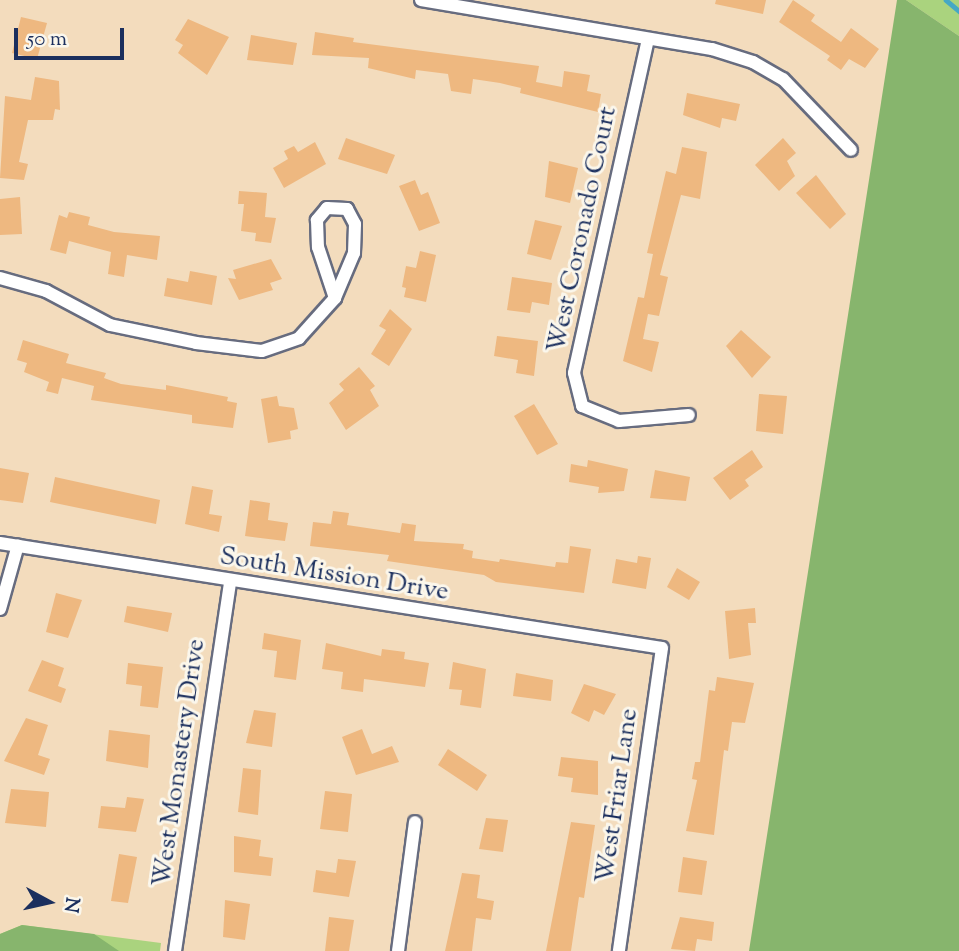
<!DOCTYPE html>
<style>
body{margin:0}
#map{position:relative;width:959px;height:951px;overflow:hidden;background:#f3dcbd;font-family:"Sorts Mill Goudy",serif}
div>[style]{position:absolute}
[style*='--x']{left:calc(var(--x)*1px);top:calc(var(--y)*1px);width:calc(var(--w)*1px);rotate:calc(var(--a)*1deg)}
.green>*{inset:0;background:#aad37e}
.forest>*{inset:0;background:#87b56d}
.stream>*{height:4.5px;margin:-2.25px;padding:0 2.25px;transform-origin:2.25px;border-radius:2.25px;background:#46a8c5}
.building>*{inset:0;background:#eeb880}
.roads{filter:drop-shadow(2px 0 #676c7f) drop-shadow(-2px 0 #676c7f) drop-shadow(0 2px #676c7f) drop-shadow(0 -2px #676c7f)}
.street>*{height:12px;margin:-6px;padding:0 6px;transform-origin:6px;border-radius:6px;background:#fff}
span{translate:-50% -50%;white-space:nowrap;text-align:center;line-height:1.15;-webkit-text-stroke:6px #fbf7ec;paint-order:stroke}
.street-label{font-size:26px;color:#1b2f5e}
.north{position:absolute;left:14px;top:867px;width:70px;height:70px;-webkit-text-stroke:5px #fbf7ec;paint-order:stroke;rotate:98deg;font-size:19px;font-weight:700;line-height:28px;text-align:center;color:#1b2f5e}
.north::after{content:'';display:block;margin:auto;width:24px;height:32px;background:#1b2f5e;clip-path:polygon(50% 0,100% 100%,50% 72%,0 100%)}
.scale{position:absolute;left:14px;top:28px;width:110px;height:32px;box-sizing:border-box;border:4px solid #1b2f5e;border-top:0;padding-left:9px;font-size:21px;line-height:24px;white-space:nowrap;color:#1b2f5e;-webkit-text-stroke:5px #fbf7ec;paint-order:stroke}
</style>
<div id="map">
<div class="green">
<i style="clip-path:polygon(906px 0,959px 0,959px 36px)"></i>
<i style="clip-path:polygon(22px 925px,161px 943px,160px 951px,0 951px,0 934px)"></i>
</div>
<div class="forest">
<i style="clip-path:polygon(897px 0,906px 0,959px 36px,959px 951px,749px 951px)"></i>
<i style="clip-path:polygon(22px 925px,94px 934px,119px 951px,0 951px,0 934px)"></i>
</div>
<div class="stream">
<i style="--x:946;--y:0;--w:17;--a:40"></i>
</div>
<div class="building">
<i style="clip-path:polygon(716px 0,766px 0,763px 14px,715px 4px)"></i>
<i style="clip-path:polygon(793px 0,815px 15px,811px 21px,841px 42px,851px 28px,879px 49px,865px 68px,849px 59px,841px 70px,827px 60px,830px 56px,779px 22px)"></i>
<i style="clip-path:polygon(21px 17px,47px 23px,37px 59px,12px 53px)"></i>
<i style="clip-path:polygon(188px 19px,229px 37px,207px 75px,178px 53px,183px 45px,175px 40px)"></i>
<i style="clip-path:polygon(315px 32px,354px 38px,353px 42px,539px 66px,536px 82px,562px 87px,564px 71px,590px 75px,587px 91px,601px 94px,598px 112px,520px 93px,521px 88px,500px 83px,473px 79px,471px 94px,451px 91px,448px 74px,416px 70px,415px 79px,368px 68px,369px 58px,312px 55px)"></i>
<i style="clip-path:polygon(251px 35px,297px 43px,293px 65px,247px 60px)"></i>
<i style="clip-path:polygon(35px 77px,59px 81px,60px 110px,55px 109px,53px 120px,28px 120px,19px 162px,28px 164px,24px 180px,0 178px,5px 96px,31px 100px)"></i>
<i style="clip-path:polygon(687px 93px,740px 104px,736px 121px,722px 118px,720px 128px,683px 115px)"></i>
<i style="clip-path:polygon(346px 138px,395px 155px,387px 174px,338px 159px)"></i>
<i style="clip-path:polygon(783px 138px,796px 153px,787px 161px,795px 176px,779px 191px,755px 165px)"></i>
<i style="clip-path:polygon(315px 142px,326px 164px,284px 188px,273px 168px,288px 159px,284px 151px,294px 146px,298px 152px)"></i>
<i style="clip-path:polygon(682px 147px,707px 152px,700px 199px,681px 195px,660px 275px,668px 277px,659px 316px,648px 314px,643px 339px,659px 342px,652px 372px,623px 361px,638px 297px,644px 298px,653px 254px,647px 253px,666px 171px,676px 174px)"></i>
<i style="clip-path:polygon(549px 161px,578px 168px,570px 203px,545px 197px)"></i>
<i style="clip-path:polygon(816px 175px,846px 214px,830px 229px,796px 193px)"></i>
<i style="clip-path:polygon(415px 180px,421px 195px,428px 192px,440px 223px,419px 231px,399px 186px)"></i>
<i style="clip-path:polygon(239px 191px,267px 193px,265px 217px,276px 218px,271px 243px,255px 241px,256px 233px,241px 231px,244px 204px,238px 204px)"></i>
<i style="clip-path:polygon(20px 197px,22px 234px,0 235px,0 199px)"></i>
<i style="clip-path:polygon(69px 212px,90px 217px,88px 225px,114px 232px,160px 236px,157px 260px,127px 255px,124px 277px,108px 274px,111px 252px,69px 241px,66px 254px,50px 250px,59px 215px,67px 218px)"></i>
<i style="clip-path:polygon(535px 220px,562px 226px,551px 260px,527px 254px)"></i>
<i style="clip-path:polygon(420px 251px,436px 255px,426px 302px,404px 297px,406px 288px,402px 287px,406px 266px,416px 268px)"></i>
<i style="clip-path:polygon(271px 259px,282px 279px,270px 283px,273px 290px,239px 300px,228px 278px,236px 279px,233px 270px)"></i>
<i style="clip-path:polygon(190px 271px,217px 276px,212px 305px,164px 296px,167px 278px,188px 282px)"></i>
<i style="clip-path:polygon(512px 277px,552px 283px,549px 305px,532px 302px,530px 313px,507px 310px)"></i>
<i style="clip-path:polygon(390px 309px,412px 329px,389px 366px,371px 354px,386px 330px,379px 326px)"></i>
<i style="clip-path:polygon(741px 330px,771px 357px,752px 378px,726px 346px)"></i>
<i style="clip-path:polygon(497px 336px,538px 341px,534px 376px,516px 373px,518px 360px,494px 356px)"></i>
<i style="clip-path:polygon(23px 340px,69px 354px,66px 363px,106px 373px,104px 378px,121px 384px,166px 390px,166px 385px,228px 397px,227px 401px,237px 403px,233px 428px,192px 423px,192px 415px,91px 400px,94px 386px,62px 378px,58px 394px,46px 391px,49px 382px,24px 372px,27px 363px,17px 360px)"></i>
<i style="clip-path:polygon(359px 367px,375px 386px,370px 390px,379px 406px,346px 430px,329px 403px,344px 390px,339px 384px)"></i>
<i style="clip-path:polygon(759px 394px,787px 396px,783px 434px,756px 431px)"></i>
<i style="clip-path:polygon(277px 396px,279px 406px,294px 408px,298px 429px,290px 431px,291px 439px,268px 443px,261px 399px)"></i>
<i style="clip-path:polygon(534px 404px,558px 444px,537px 455px,514px 416px)"></i>
<i style="clip-path:polygon(752px 450px,763px 467px,745px 480px,749px 486px,730px 500px,713px 478px)"></i>
<i style="clip-path:polygon(588px 460px,628px 469px,624px 491px,598px 493px,599px 487px,569px 482px,571px 464px,587px 467px)"></i>
<i style="clip-path:polygon(0 468px,29px 473px,23px 503px,0 500px)"></i>
<i style="clip-path:polygon(655px 470px,690px 477px,686px 501px,650px 498px)"></i>
<i style="clip-path:polygon(55px 477px,160px 500px,156px 524px,50px 502px)"></i>
<i style="clip-path:polygon(192px 486px,213px 490px,209px 514px,222px 516px,219px 532px,185px 524px)"></i>
<i style="clip-path:polygon(250px 500px,270px 503px,268px 520px,288px 523px,285px 541px,245px 536px)"></i>
<i style="clip-path:polygon(333px 511px,349px 513px,347px 525px,400px 533px,402px 523px,416px 525px,414px 541px,464px 544px,463px 549px,473px 551px,472px 558px,499px 562px,500px 559px,555px 567px,556px 562px,568px 563px,570px 546px,591px 549px,584px 593px,496px 582px,484px 575px,387px 561px,389px 555px,310px 546px,313px 522px,331px 524px)"></i>
<i style="clip-path:polygon(638px 556px,651px 558px,646px 589px,612px 583px,616px 559px,637px 563px)"></i>
<i style="clip-path:polygon(677px 568px,700px 582px,689px 600px,667px 587px)"></i>
<i style="clip-path:polygon(56px 593px,82px 600px,68px 638px,46px 632px)"></i>
<i style="clip-path:polygon(127px 606px,172px 613px,168px 632px,124px 622px)"></i>
<i style="clip-path:polygon(755px 608px,756px 623px,748px 623px,751px 655px,729px 659px,725px 611px)"></i>
<i style="clip-path:polygon(264px 633px,301px 640px,296px 680px,274px 677px,277px 651px,262px 649px)"></i>
<i style="clip-path:polygon(326px 643px,381px 656px,382px 649px,405px 652px,404px 659px,429px 663px,425px 687px,364px 679px,363px 692px,341px 689px,343px 672px,322px 669px)"></i>
<i style="clip-path:polygon(42px 660px,64px 668px,58px 686px,66px 689px,61px 703px,28px 691px)"></i>
<i style="clip-path:polygon(453px 662px,486px 669px,481px 708px,460px 705px,462px 690px,449px 689px)"></i>
<i style="clip-path:polygon(128px 663px,163px 667px,158px 708px,140px 706px,142px 686px,126px 684px)"></i>
<i style="clip-path:polygon(516px 673px,553px 680px,551px 701px,513px 696px)"></i>
<i style="clip-path:polygon(717px 677px,754px 683px,745px 723px,732px 722px,728px 751px,724px 750px,714px 835px,686px 831px,697px 780px,692px 779px,695px 762px,700px 762px,709px 690px,715px 691px)"></i>
<i style="clip-path:polygon(584px 684px,616px 694px,604px 715px,594px 710px,589px 722px,571px 713px)"></i>
<i style="clip-path:polygon(254px 710px,276px 713px,272px 747px,246px 743px)"></i>
<i style="clip-path:polygon(26px 718px,48px 725px,38px 755px,50px 759px,44px 775px,4px 761px)"></i>
<i style="clip-path:polygon(362px 729px,372px 754px,392px 746px,399px 762px,356px 775px,342px 737px)"></i>
<i style="clip-path:polygon(109px 730px,150px 735px,148px 768px,106px 761px)"></i>
<i style="clip-path:polygon(448px 749px,487px 775px,477px 791px,438px 765px)"></i>
<i style="clip-path:polygon(561px 757px,598px 761px,598px 795px,571px 792px,573px 778px,558px 776px)"></i>
<i style="clip-path:polygon(243px 768px,261px 770px,258px 815px,238px 812px)"></i>
<i style="clip-path:polygon(11px 789px,49px 792px,46px 827px,5px 823px)"></i>
<i style="clip-path:polygon(325px 791px,352px 794px,348px 832px,320px 829px)"></i>
<i style="clip-path:polygon(127px 797px,144px 799px,136px 832px,98px 828px,101px 806px,125px 808px)"></i>
<i style="clip-path:polygon(486px 818px,508px 820px,503px 852px,479px 849px)"></i>
<i style="clip-path:polygon(571px 822px,595px 825px,584px 898px,579px 897px,571px 951px,546px 951px)"></i>
<i style="clip-path:polygon(234px 836px,261px 840px,259px 856px,273px 858px,271px 876px,234px 872px)"></i>
<i style="clip-path:polygon(119px 854px,137px 857px,128px 903px,111px 901px)"></i>
<i style="clip-path:polygon(683px 857px,707px 861px,702px 895px,678px 892px)"></i>
<i style="clip-path:polygon(338px 859px,356px 861px,349px 897px,313px 892px,316px 870px,336px 873px)"></i>
<i style="clip-path:polygon(462px 873px,480px 875px,477px 898px,494px 901px,491px 920px,476px 918px,472px 951px,445px 951px)"></i>
<i style="clip-path:polygon(225px 900px,250px 904px,245px 940px,223px 937px)"></i>
<i style="clip-path:polygon(329px 917px,354px 920px,349px 951px,325px 951px)"></i>
<i style="clip-path:polygon(680px 917px,714px 922px,712px 941px,697px 939px,695px 951px,671px 949px)"></i>
</div>
<div class="roads">
<div class="street">
<i style="--x:421;--y:0;--w:295;--a:9.6"></i>
<i style="--x:712;--y:49;--w:43;--a:17.6"></i>
<i style="--x:753;--y:62;--w:34;--a:30"></i>
<i style="--x:783;--y:79;--w:98;--a:46.2"></i>
<i style="--x:648;--y:39;--w:342;--a:102.5"></i>
<i style="--x:574;--y:373;--w:34;--a:76"></i>
<i style="--x:582;--y:406;--w:40;--a:22"></i>
<i style="--x:619;--y:421;--w:70;--a:-4.9"></i>
<i style="--x:0;--y:278;--w:48;--a:15.8"></i>
<i style="--x:46;--y:291;--w:72;--a:28"></i>
<i style="--x:110;--y:325;--w:88;--a:11.8"></i>
<i style="--x:196;--y:343;--w:66;--a:6.9"></i>
<i style="--x:262;--y:351;--w:39;--a:-19"></i>
<i style="--x:299;--y:338;--w:54;--a:-48"></i>
<i style="--x:335;--y:298;--w:49;--a:-67.1"></i>
<i style="--x:354;--y:253;--w:29;--a:-88"></i>
<i style="--x:355;--y:224;--w:17;--a:-118"></i>
<i style="--x:347;--y:209;--w:20;--a:-177"></i>
<i style="--x:327;--y:208;--w:16;--a:130"></i>
<i style="--x:317;--y:220;--w:27;--a:88"></i>
<i style="--x:318;--y:247;--w:54;--a:71.6"></i>
<i style="--x:0;--y:543;--w:670;--a:9.01"></i>
<i style="--x:662;--y:648;--w:306;--a:98.1"></i>
<i style="--x:0;--y:609;--w:66;--a:-74.3"></i>
<i style="--x:175;--y:951;--w:373;--a:-81.5"></i>
<i style="--x:398;--y:951;--w:130;--a:-82.5"></i>
</div>
</div>
<div class="street-label">
<span style="left:583px;top:230px;rotate:-78deg">West Coronado Court</span>
<span style="left:334px;top:575px;rotate:9deg">South Mission Drive</span>
<span style="left:180px;top:763px;rotate:-82deg">West Monastery Drive</span>
<span style="left:618px;top:796px;rotate:-82deg">West Friar Lane</span>
</div>
<div class="north">N</div>
<div class="scale">50 m</div>
</div>
